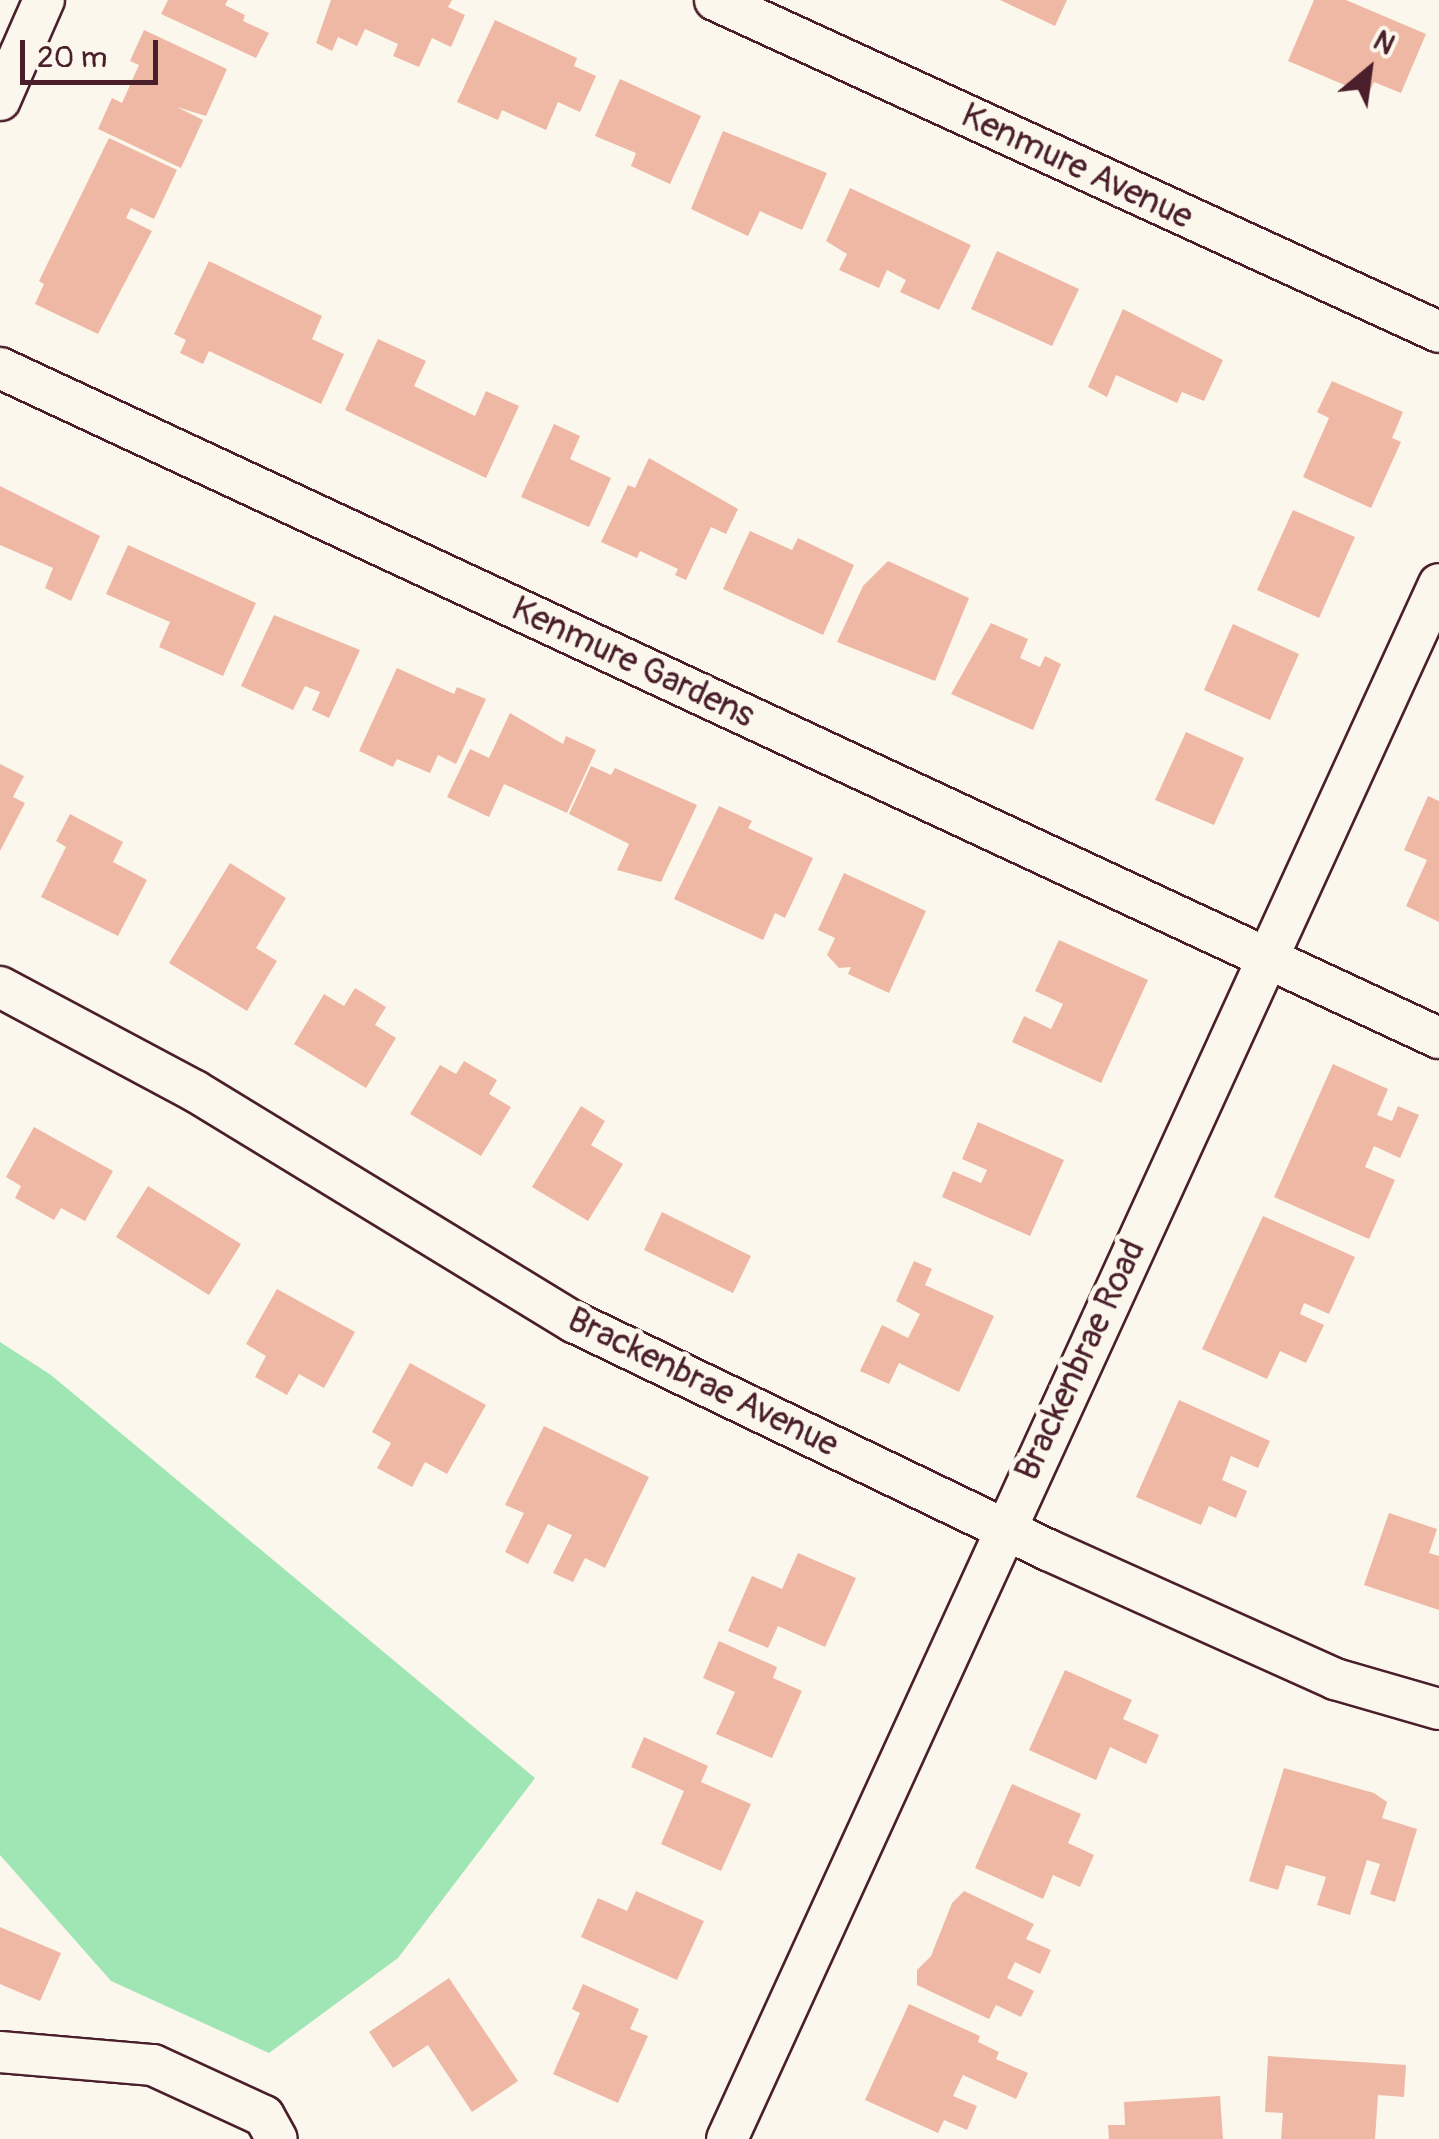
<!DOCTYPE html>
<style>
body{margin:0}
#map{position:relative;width:1439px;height:2139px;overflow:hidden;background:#fbf7ec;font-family:Pangolin,sans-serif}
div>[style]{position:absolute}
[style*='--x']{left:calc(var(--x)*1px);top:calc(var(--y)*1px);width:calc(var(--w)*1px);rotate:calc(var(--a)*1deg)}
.green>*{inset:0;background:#9fe6b4}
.building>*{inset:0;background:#efb8a5}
.roads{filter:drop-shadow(2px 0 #4a1f2b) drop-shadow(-2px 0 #4a1f2b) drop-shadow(0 2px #4a1f2b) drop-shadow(0 -2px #4a1f2b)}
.street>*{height:40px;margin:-20px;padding:0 20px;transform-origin:20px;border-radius:20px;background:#fbf7ec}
span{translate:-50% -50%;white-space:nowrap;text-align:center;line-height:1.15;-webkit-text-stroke:10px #fbf7ec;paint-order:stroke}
.street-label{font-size:35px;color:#4a1f2b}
.north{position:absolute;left:1319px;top:20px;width:100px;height:100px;-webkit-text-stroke:8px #fbf7ec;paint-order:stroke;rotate:29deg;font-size:28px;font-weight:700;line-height:40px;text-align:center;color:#4a1f2b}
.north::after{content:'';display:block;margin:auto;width:35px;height:45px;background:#4a1f2b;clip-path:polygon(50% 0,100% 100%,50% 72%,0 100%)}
.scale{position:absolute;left:20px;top:40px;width:138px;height:45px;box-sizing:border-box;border:5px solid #4a1f2b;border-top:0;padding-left:12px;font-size:30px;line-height:35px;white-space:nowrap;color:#4a1f2b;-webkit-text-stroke:8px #fbf7ec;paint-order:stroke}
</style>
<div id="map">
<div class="green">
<i style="clip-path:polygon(0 1342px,51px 1375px,535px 1778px,398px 1958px,269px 2053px,111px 1981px,0 1855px)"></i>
</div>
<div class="building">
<i style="clip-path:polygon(168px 0,228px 0,225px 5px,245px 15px,243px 21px,269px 33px,256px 58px,161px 14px)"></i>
<i style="clip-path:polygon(331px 0,452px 0,448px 7px,465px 15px,451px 47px,432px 38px,419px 67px,393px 56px,398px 44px,365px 29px,357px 46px,338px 37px,332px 51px,316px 43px)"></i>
<i style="clip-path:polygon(1000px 0,1067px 0,1055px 26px)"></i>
<i style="clip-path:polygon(1314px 0,1346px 0,1426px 34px,1401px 93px,1374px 82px,1368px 95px,1288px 61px)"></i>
<i style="clip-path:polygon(495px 20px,577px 58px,574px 66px,596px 76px,580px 112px,558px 102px,546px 130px,502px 110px,498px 120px,457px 102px)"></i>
<i style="clip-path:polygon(144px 30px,227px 69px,206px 116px,177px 107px,203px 120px,181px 168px,98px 129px,112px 98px,122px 103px,139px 65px,130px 61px)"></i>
<i style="clip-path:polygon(620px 79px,701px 116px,670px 184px,631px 166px,636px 153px,595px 136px)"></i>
<i style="clip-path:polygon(723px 131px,827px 173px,802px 230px,760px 211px,748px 236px,691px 209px)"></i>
<i style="clip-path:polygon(109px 138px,177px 170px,154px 219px,131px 208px,126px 218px,152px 231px,98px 334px,35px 304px,44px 284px,39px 281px)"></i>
<i style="clip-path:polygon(850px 188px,971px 245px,939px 310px,900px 292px,906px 280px,887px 270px,879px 288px,839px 270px,847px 254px,826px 241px)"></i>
<i style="clip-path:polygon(997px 251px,1079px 289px,1052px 346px,971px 309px)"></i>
<i style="clip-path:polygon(209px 261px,322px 316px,312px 339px,344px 354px,321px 404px,209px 351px,203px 364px,180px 353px,186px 340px,174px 334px)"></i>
<i style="clip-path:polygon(1123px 309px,1223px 360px,1204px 401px,1182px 392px,1177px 403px,1116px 375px,1107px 397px,1088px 387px)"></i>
<i style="clip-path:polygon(378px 339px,426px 361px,414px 386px,475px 416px,486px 391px,519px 406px,486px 478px,345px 410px)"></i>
<i style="clip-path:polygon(1332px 381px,1403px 412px,1392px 438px,1401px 442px,1371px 508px,1303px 477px,1329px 418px,1317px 412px)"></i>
<i style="clip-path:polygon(554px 424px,580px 436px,570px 459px,611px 478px,589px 527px,521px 497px)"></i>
<i style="clip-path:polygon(649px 458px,738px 509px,726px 534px,711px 527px,686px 580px,675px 575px,678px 569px,640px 551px,637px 558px,601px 542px,628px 485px,635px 488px)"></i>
<i style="clip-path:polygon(0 486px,100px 536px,71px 601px,45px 588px,53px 568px,0 545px)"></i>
<i style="clip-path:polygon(1293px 510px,1355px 537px,1319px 618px,1257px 590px)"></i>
<i style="clip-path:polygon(750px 531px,792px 550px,798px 538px,854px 565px,823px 635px,723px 589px)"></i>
<i style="clip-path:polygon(128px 545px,256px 603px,223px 676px,159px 647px,170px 622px,106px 594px)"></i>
<i style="clip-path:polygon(888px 561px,969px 598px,935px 681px,837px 642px,863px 586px)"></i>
<i style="clip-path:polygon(274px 615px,360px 650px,329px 718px,312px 710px,320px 692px,305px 686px,293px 710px,241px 686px)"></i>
<i style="clip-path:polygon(991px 623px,1028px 639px,1020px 658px,1040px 667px,1045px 656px,1061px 664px,1033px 730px,951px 694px)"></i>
<i style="clip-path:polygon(1233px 624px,1299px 654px,1270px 720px,1204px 690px)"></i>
<i style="clip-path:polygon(397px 668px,454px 694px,457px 687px,486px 699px,456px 764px,438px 755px,430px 773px,397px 759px,393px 767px,359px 751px)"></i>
<i style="clip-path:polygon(510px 713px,563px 744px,566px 736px,596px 750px,567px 813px,504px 784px,489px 817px,447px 797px,470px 749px,489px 758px)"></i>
<i style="clip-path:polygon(1186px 732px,1244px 758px,1214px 825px,1155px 800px)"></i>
<i style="clip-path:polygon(0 764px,24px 776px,13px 797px,25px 803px,0 851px)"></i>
<i style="clip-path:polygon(591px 766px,611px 775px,615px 768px,697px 805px,661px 882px,617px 870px,629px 844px,569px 814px)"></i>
<i style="clip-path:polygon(1428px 796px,1439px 801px,1439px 922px,1406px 906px,1427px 860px,1404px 850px)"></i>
<i style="clip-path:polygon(719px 806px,752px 821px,748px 828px,813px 858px,785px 918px,775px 913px,763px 940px,674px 899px)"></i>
<i style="clip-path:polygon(70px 814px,123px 842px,113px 862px,147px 880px,118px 936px,41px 897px,66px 847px,56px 841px)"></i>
<i style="clip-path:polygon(230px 863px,286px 898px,256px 948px,277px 961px,247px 1011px,169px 963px)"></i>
<i style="clip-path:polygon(844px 873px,926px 911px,889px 993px,848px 974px,851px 967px,839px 968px,827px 955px,835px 938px,818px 930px)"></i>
<i style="clip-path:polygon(1059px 940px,1148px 980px,1101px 1083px,1012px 1042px,1024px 1016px,1051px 1029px,1063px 1004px,1035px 991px)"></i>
<i style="clip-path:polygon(355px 988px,386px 1007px,375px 1025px,396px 1038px,366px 1088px,294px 1044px,324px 994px,344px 1006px)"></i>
<i style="clip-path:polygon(464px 1061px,497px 1080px,489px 1094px,511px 1107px,481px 1156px,410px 1114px,440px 1065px,456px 1074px)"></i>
<i style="clip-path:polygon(1333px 1064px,1388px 1089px,1377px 1115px,1392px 1121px,1398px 1106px,1419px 1115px,1400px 1158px,1374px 1146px,1365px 1167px,1395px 1180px,1369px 1239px,1274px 1197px)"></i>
<i style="clip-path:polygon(581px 1106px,605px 1121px,591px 1145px,623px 1164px,588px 1221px,532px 1187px)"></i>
<i style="clip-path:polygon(978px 1122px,1064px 1160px,1030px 1236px,942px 1197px,953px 1171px,981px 1183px,987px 1170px,962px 1159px)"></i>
<i style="clip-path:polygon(34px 1127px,113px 1171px,85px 1221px,61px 1208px,54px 1220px,15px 1198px,21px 1186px,6px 1177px)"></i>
<i style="clip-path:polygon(148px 1186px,241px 1244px,209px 1295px,116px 1237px)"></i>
<i style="clip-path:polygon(662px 1212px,751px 1256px,733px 1293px,644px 1250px)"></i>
<i style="clip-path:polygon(1263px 1216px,1355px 1257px,1329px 1314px,1304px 1303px,1300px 1314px,1324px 1325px,1306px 1363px,1280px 1351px,1267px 1379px,1202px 1349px)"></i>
<i style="clip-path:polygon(914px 1261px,932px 1269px,925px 1285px,994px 1316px,959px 1392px,899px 1363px,889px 1384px,860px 1371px,882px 1325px,908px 1338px,920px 1314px,896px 1301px)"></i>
<i style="clip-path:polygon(277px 1289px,355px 1332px,324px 1388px,299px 1374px,287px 1395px,255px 1377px,266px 1356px,246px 1344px)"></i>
<i style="clip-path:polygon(410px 1363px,486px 1405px,447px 1474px,425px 1462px,412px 1487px,377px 1468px,391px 1443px,372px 1432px)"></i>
<i style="clip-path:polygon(1179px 1400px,1270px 1441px,1258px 1468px,1231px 1456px,1222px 1480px,1247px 1491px,1236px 1518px,1209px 1506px,1201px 1525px,1136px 1497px)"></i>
<i style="clip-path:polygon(544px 1426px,649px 1477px,605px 1568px,585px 1558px,573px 1582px,553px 1573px,572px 1535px,548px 1524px,528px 1564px,505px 1552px,524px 1513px,505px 1505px)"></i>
<i style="clip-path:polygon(1389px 1513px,1437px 1529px,1429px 1553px,1439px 1556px,1439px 1610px,1364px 1585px)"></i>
<i style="clip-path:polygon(798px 1553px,856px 1578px,825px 1647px,778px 1626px,768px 1648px,728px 1631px,752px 1576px,782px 1589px)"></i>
<i style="clip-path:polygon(719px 1641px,777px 1667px,773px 1678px,802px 1691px,772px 1758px,716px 1734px,735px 1692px,703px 1678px)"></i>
<i style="clip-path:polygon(1065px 1670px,1132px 1700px,1123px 1719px,1159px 1735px,1146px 1764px,1110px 1747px,1096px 1780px,1029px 1750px)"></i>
<i style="clip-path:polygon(644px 1737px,708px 1766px,701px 1782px,751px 1804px,721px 1871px,661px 1844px,684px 1791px,631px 1767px)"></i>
<i style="clip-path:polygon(1284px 1768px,1374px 1793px,1387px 1802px,1382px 1818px,1417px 1829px,1395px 1902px,1370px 1894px,1380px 1864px,1367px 1860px,1350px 1915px,1317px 1905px,1326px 1877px,1286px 1865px,1278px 1890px,1249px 1881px)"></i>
<i style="clip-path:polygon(1012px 1784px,1081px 1814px,1068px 1843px,1094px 1855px,1080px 1887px,1053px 1875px,1043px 1899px,975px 1868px)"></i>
<i style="clip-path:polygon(636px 1891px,704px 1921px,677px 1980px,581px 1937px,598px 1898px,627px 1911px)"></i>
<i style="clip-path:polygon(964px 1891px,1034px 1924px,1026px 1939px,1051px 1950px,1040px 1974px,1015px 1962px,1007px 1978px,1034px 1991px,1021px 2017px,996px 2005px,989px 2019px,917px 1985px,917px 1970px,931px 1956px,952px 1903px)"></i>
<i style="clip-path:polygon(0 1927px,61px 1953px,40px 2001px,0 1984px)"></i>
<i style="clip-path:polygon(449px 1978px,518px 2081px,472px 2112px,428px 2045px,393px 2068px,369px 2032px)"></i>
<i style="clip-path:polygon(583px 1984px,639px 2009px,630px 2029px,648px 2036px,618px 2103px,553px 2074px,580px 2013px,572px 2009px)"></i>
<i style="clip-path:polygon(909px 2004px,980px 2036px,978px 2042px,999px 2052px,996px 2059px,1028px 2073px,1016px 2099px,963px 2075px,953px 2096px,977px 2106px,967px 2130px,944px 2120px,938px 2133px,865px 2100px)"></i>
<i style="clip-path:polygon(1268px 2056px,1406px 2065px,1404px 2097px,1378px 2095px,1375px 2139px,1281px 2139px,1283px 2113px,1265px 2112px)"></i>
<i style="clip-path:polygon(1220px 2096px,1223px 2139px,1109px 2139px,1108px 2125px,1125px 2125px,1124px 2102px)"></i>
</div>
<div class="roads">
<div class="street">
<i style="--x:715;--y:0;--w:796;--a:24.63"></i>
<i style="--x:0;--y:100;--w:109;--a:-66.3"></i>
<i style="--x:0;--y:368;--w:1587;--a:24.97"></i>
<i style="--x:0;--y:987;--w:221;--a:28.1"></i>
<i style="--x:195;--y:1091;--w:444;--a:31.4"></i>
<i style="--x:574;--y:1322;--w:526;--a:25.69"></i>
<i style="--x:1048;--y:1550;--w:315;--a:24.2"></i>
<i style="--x:1335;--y:1679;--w:108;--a:16.1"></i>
<i style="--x:0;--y:2052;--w:154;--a:4.9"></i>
<i style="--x:153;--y:2065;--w:122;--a:24.7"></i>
<i style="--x:264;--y:2116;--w:26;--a:61"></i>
<i style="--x:727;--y:2139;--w:1710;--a:-65.4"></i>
</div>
</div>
<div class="street-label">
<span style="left:1077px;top:166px;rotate:25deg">Kenmure Avenue</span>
<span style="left:633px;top:662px;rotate:25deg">Kenmure Gardens</span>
<span style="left:1080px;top:1360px;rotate:-65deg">Brackenbrae Road</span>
<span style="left:703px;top:1382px;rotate:26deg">Brackenbrae Avenue</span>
</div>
<div class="north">N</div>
<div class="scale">20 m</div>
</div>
